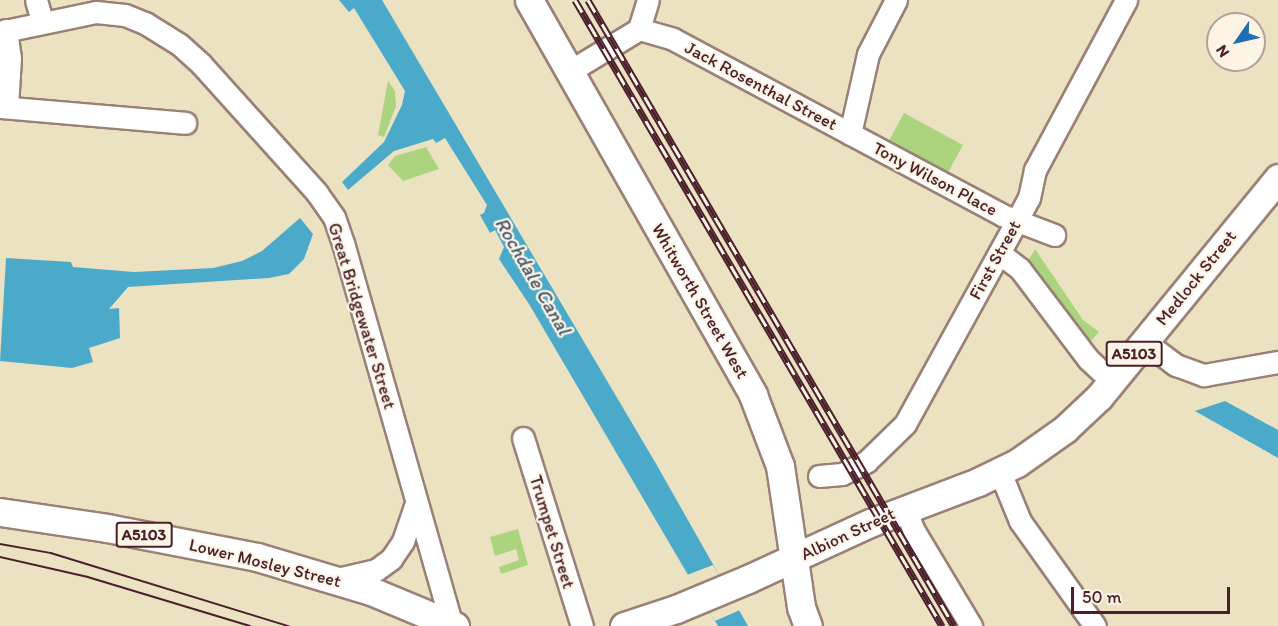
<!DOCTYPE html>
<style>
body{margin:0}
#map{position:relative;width:1278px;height:626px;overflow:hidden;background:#ebe2c1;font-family:Itim,sans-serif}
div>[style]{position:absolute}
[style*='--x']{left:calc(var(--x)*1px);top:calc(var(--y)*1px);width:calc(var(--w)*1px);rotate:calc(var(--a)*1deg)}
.green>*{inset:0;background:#acd47f}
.water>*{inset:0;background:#4baaca}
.pier>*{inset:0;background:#ebe2c1}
.roads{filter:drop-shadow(2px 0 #9a8076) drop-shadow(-2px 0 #9a8076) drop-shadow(0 2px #9a8076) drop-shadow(0 -2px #9a8076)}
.minor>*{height:21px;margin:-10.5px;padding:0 10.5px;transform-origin:10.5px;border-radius:10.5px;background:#fff}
.major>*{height:27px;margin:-13.5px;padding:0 13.5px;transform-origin:13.5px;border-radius:13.5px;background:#fff}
.tram>*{height:1.5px;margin:-0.75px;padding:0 0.75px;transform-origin:0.75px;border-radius:0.75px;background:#4a1f2b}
.rail>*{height:7px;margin-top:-3.5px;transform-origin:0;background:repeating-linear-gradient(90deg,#fcf5e5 0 14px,#4a1f2b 0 28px);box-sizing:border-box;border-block:2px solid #4a1f2b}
span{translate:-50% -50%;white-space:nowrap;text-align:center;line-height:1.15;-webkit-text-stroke:4.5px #fcf5e5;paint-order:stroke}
.shield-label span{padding:2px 4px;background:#fcf5e5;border:2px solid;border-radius:4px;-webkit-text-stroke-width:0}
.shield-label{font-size:16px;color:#4a1f2b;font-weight:700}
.street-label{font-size:18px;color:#4a1f2b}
.water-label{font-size:20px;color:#4a576b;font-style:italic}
.north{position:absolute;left:1206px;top:12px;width:60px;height:60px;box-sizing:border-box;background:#fcf5e5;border:2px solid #b59f9b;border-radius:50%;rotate:236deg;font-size:16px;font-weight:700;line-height:24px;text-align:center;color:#4a1f2b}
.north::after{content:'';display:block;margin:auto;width:21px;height:27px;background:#1f6fb2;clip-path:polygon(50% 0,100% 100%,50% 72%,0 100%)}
.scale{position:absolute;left:1071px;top:587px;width:159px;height:27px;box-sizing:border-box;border:3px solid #4a1f2b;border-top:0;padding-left:8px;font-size:18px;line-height:21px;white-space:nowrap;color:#4a1f2b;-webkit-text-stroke:4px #fcf5e5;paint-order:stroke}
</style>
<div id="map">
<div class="green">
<i style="clip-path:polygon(388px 81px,395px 91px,396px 106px,384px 137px,378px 135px)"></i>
<i style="clip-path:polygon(904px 113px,963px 145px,945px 178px,886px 146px)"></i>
<i style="clip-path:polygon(426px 147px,439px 169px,403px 181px,388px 165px,395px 156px)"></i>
<i style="clip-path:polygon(1035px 249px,1083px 320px,1099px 332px,1088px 344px,1025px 266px)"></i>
<i style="clip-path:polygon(518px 529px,528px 565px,501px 574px,499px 567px,519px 560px,516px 549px,495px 556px,490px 537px)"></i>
</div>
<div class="water">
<i style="clip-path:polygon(339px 0,382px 0,655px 462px,748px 626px,718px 626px,529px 304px,499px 259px,504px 247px,495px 230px,490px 233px,480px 215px,484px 213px,487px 205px,445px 138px,436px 143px,433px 139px,394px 151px,348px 190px,342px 182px,384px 142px,402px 105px,405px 91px,354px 8px,349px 12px)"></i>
<i style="clip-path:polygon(300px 218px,313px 234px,304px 259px,289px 274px,269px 278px,128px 287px,109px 309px,119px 308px,120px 338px,89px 348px,93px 362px,72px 368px,0 361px,6px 258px,71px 262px,73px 267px,134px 272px,213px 268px,242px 261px,262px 251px)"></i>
<i style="clip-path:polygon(1225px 401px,1278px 430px,1278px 458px,1195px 411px)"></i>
</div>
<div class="pier">
<i style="clip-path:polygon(713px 565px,740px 610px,715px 621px,687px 575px)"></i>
</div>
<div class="roads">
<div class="minor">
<i style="--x:36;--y:0;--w:22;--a:74"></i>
<i style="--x:639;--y:29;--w:30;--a:-73"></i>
<i style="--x:6;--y:30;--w:28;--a:82"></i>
<i style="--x:10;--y:58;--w:49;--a:93.5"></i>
<i style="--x:0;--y:32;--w:98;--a:-11.8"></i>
<i style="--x:96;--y:12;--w:29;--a:6"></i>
<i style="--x:125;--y:15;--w:22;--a:22"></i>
<i style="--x:145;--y:23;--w:40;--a:32"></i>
<i style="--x:179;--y:44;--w:30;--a:42"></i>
<i style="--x:201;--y:64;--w:173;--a:48"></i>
<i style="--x:317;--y:193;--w:29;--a:55"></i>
<i style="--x:334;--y:217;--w:28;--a:71"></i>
<i style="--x:343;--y:243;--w:398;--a:74.1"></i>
<i style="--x:570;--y:71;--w:81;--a:-31.3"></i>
<i style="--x:639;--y:29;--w:35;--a:16"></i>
<i style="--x:673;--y:39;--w:373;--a:28.1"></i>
<i style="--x:1002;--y:215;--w:56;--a:21"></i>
<i style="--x:0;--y:107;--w:186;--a:4.9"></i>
<i style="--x:850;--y:134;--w:82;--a:-77.3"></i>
<i style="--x:868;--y:54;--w:61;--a:-62.6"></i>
<i style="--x:999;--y:253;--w:26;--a:37"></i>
<i style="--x:1020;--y:269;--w:113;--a:52.9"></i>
<i style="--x:1088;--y:359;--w:33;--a:43"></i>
<i style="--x:1145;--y:342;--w:39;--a:37"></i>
<i style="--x:1176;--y:365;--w:30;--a:20"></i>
<i style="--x:1204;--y:375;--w:75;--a:-10"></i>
<i style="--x:523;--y:438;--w:197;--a:72.6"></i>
<i style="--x:1000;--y:472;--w:53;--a:67.8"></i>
<i style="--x:1020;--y:521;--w:129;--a:54.5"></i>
<i style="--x:819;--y:476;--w:23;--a:-5"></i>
<i style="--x:842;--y:474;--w:28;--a:-27"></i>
<i style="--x:867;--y:461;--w:53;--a:-44.2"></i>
<i style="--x:905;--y:424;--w:230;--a:-61.2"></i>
<i style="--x:1016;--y:222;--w:27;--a:-62"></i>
<i style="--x:1029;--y:198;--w:29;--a:-78"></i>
<i style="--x:1035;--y:170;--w:193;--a:-61.8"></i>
<i style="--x:905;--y:508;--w:25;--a:69"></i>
<i style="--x:914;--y:531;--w:111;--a:59"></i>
<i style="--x:333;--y:580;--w:44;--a:-13.1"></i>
<i style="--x:376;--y:570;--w:19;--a:-36"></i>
<i style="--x:391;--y:559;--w:22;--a:-56"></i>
<i style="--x:403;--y:541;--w:39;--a:-71"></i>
</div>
<div class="major">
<i style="--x:529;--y:0;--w:454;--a:60.4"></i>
<i style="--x:753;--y:395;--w:76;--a:69.2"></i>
<i style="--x:780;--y:466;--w:143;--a:81.5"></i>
<i style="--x:801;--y:607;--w:20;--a:70"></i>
<i style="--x:0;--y:512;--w:108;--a:8.5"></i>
<i style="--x:107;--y:528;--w:153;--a:10.9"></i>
<i style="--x:257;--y:557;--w:119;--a:16.6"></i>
<i style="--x:371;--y:591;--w:91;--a:22.6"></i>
<i style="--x:624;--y:626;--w:55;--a:-18.1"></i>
<i style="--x:676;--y:609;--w:78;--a:-22.6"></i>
<i style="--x:748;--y:579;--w:134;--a:-24.7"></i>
<i style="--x:870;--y:523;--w:116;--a:-20.8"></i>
<i style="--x:978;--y:482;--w:43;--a:-26"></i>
<i style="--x:1017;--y:463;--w:59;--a:-35.3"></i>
<i style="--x:1065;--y:429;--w:47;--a:-43.3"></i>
<i style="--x:1099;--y:397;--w:283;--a:-50.7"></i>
</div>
</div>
<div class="tram">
<i style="--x:0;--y:544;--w:52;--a:10"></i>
<i style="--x:51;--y:553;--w:249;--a:17.1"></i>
<i style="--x:0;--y:557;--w:90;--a:12.8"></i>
<i style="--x:88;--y:577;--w:169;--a:16.8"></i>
</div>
<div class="rail">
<i style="--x:575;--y:0;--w:726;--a:59.62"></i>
<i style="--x:588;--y:0;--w:725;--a:59.69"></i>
</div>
<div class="shield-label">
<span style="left:1134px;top:354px">A5103</span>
<span style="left:144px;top:535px">A5103</span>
</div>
<div class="street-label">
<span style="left:761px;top:86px;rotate:28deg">Jack Rosenthal Street</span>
<span style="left:935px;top:179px;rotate:28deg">Tony Wilson Place</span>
<span style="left:995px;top:260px;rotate:-61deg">First Street</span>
<span style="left:1196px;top:278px;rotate:-51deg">Medlock Street</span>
<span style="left:700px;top:301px;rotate:60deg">Whitworth Street West</span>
<span style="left:362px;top:316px;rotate:73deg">Great Bridgewater Street</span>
<span style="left:552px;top:532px;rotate:73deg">Trumpet Street</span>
<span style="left:848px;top:534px;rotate:-25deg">Albion Street</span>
<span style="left:265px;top:563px;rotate:14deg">Lower Mosley Street</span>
</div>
<div class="water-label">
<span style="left:533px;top:276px;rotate:60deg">Rochdale Canal</span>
</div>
<div class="north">N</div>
<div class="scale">50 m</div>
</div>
